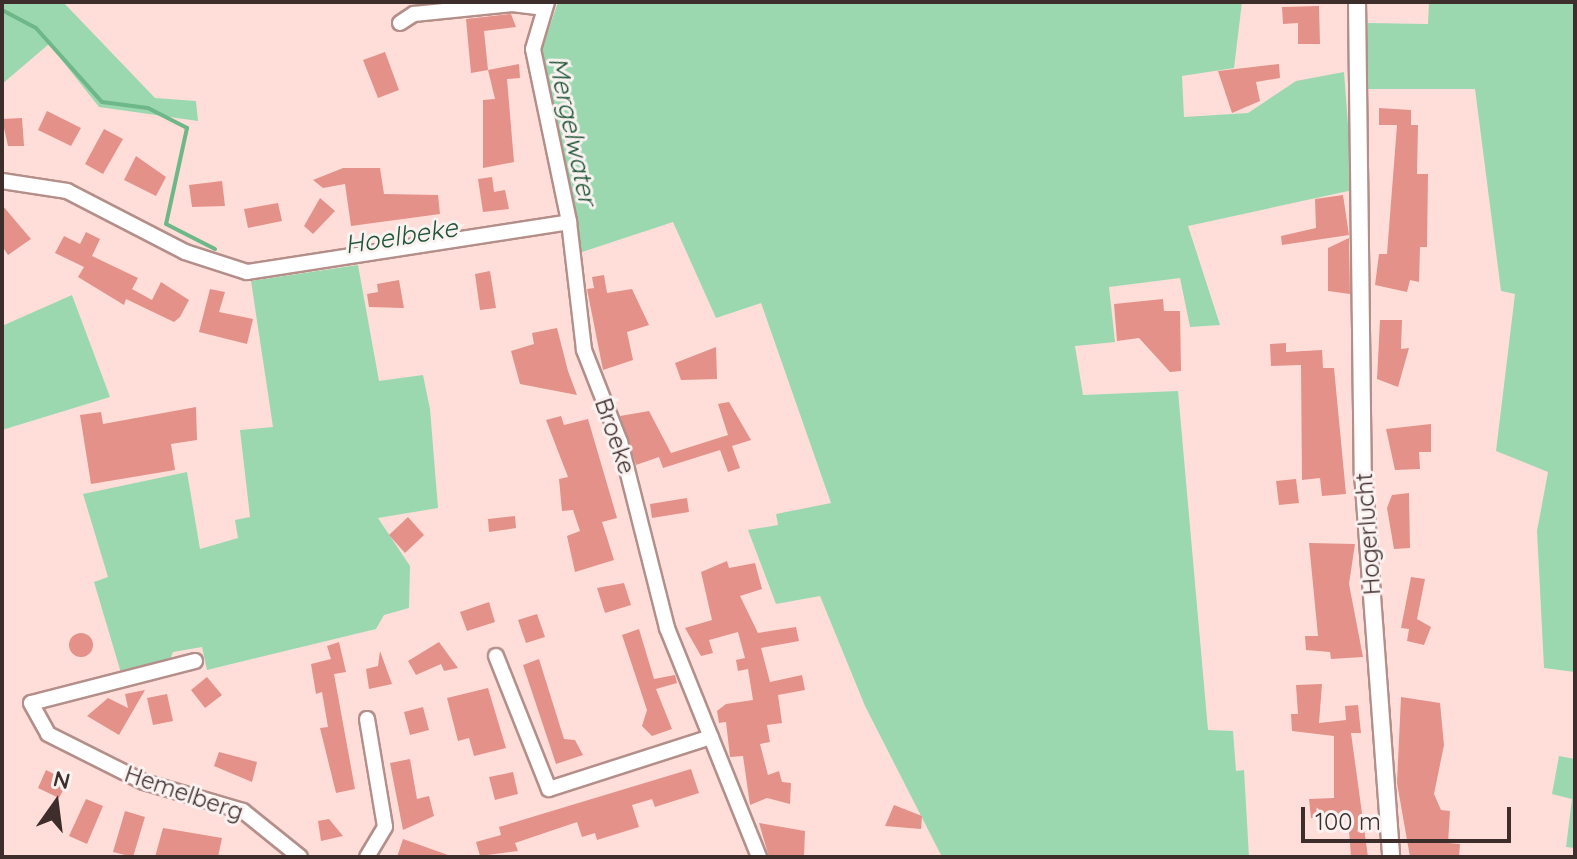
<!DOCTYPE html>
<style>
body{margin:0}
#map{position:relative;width:1577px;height:859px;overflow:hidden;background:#ffdeda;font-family:Quicksand,sans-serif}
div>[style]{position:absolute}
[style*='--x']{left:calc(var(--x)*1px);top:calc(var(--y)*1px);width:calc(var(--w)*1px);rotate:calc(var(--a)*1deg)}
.green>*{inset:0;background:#9bd8b0}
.stream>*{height:4px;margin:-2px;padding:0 2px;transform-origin:2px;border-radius:2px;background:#6eb789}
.building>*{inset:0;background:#e39189}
.round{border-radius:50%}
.roads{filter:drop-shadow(2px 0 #b48f8a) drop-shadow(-2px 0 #b48f8a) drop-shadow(0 2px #b48f8a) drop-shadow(0 -2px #b48f8a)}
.minor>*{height:14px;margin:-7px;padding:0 7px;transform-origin:7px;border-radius:7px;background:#fff}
.tertiary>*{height:16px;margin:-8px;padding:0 8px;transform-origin:8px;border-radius:8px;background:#fff}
span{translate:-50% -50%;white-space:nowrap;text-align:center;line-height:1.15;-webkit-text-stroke:6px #faf2f1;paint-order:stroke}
.street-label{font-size:24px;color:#3d2e2c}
.water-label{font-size:26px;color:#1e5435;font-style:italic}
.frame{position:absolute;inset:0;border:4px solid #3d2e2c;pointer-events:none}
.north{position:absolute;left:16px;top:763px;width:80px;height:80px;-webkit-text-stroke:6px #faf2f1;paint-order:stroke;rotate:14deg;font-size:22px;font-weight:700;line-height:32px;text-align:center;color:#3d2e2c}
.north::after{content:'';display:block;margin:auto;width:28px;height:36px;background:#3d2e2c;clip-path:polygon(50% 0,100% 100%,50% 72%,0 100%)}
.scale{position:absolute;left:1301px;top:807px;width:210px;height:36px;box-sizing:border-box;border:4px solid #3d2e2c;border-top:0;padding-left:10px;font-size:24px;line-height:28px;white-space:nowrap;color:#3d2e2c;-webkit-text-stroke:6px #faf2f1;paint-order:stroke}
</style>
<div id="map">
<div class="green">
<i style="clip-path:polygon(2px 2px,63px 2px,155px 98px,196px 101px,198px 121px,99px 107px,49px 44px,2px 84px)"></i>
<i style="clip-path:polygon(558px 2px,1242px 2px,1234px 68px,1182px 76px,1184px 117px,1248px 113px,1296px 81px,1344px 72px,1353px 190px,1188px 226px,1220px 325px,1190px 327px,1180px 278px,1109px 287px,1115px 342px,1075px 346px,1083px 395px,1178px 391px,1208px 730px,1233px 731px,1236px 771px,1244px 770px,1249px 857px,942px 857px,865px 706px,820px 596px,776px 604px,748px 530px,778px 525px,776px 514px,831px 503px,761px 303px,716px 318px,673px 222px,579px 253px,540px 55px)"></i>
<i style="clip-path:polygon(1429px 2px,1575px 2px,1575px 672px,1544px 668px,1537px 531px,1548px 472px,1496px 451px,1515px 294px,1501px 291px,1475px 89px,1368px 89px,1368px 23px,1428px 24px)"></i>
<i style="clip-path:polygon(358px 265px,379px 381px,423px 375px,430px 409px,438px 508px,378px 518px,410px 566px,409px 608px,384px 615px,376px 629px,207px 670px,202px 647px,173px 652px,168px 664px,121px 673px,94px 582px,108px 577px,83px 494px,187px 472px,200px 549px,238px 538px,235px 520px,250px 517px,240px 430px,273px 427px,251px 281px)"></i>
<i style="clip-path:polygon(72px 295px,110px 397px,2px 430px,2px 326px)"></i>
<i style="clip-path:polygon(1559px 756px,1575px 759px,1575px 848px,1566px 847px,1572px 799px,1552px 794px)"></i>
</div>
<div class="stream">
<i style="--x:2;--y:10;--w:38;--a:28"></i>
<i style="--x:36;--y:28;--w:99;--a:48.3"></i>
<i style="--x:102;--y:102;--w:46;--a:7.4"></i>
<i style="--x:148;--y:108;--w:44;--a:27.1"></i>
<i style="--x:187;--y:128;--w:98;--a:102.3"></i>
<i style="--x:166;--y:224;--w:55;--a:27"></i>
<i style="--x:261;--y:277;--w:167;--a:-9"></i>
</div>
<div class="building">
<i style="clip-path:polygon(1319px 6px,1320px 44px,1298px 44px,1298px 23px,1283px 24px,1282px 7px)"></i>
<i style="clip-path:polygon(511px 14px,516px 27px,484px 31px,488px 70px,471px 73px,466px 19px)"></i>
<i style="clip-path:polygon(385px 52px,399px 90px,378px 98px,363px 60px)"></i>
<i style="clip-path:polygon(519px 64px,520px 78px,507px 79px,514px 162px,483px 168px,483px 100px,495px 99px,488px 70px)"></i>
<i style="clip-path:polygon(1279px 64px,1280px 78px,1256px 82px,1260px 101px,1232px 113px,1218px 71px)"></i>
<i style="clip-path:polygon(1379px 108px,1411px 110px,1411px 125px,1418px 125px,1417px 174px,1428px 174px,1427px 247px,1420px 247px,1419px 282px,1410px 280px,1407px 292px,1375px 285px,1379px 254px,1387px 254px,1397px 125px,1379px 125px)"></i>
<i style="clip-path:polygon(47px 111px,81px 128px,71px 146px,38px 130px)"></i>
<i style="clip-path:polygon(22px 118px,24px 146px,8px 146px,2px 119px)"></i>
<i style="clip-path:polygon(104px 129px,123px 139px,103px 174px,85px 164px)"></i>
<i style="clip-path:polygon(136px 156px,166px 177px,156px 196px,124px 180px)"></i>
<i style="clip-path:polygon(343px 168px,380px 168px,384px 194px,438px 195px,440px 214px,351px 226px,345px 184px,323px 188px,313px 180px)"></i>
<i style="clip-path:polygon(492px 177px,494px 192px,505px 190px,509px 209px,483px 212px,478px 179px)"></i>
<i style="clip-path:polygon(222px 181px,225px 206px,192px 207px,189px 185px)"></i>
<i style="clip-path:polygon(1343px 195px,1349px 235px,1282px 245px,1281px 236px,1316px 228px,1315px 199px)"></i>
<i style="clip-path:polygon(320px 198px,335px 211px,313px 234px,304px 226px)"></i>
<i style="clip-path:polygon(278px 203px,282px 221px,248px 228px,244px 209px)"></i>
<i style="clip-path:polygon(2px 205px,31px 239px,8px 255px,2px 246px)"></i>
<i style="clip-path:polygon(86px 232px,100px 239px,92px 256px,138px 278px,132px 289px,152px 300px,161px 282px,189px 300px,180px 317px,174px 322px,126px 299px,124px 305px,78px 277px,84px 267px,55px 253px,64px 236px,80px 244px)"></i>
<i style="clip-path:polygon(1349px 238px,1350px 294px,1328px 291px,1328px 248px)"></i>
<i style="clip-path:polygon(490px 271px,496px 308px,480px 310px,475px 274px)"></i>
<i style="clip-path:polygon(604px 275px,607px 293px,632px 289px,649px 325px,627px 332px,633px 360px,603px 370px,587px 289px,594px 288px,592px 277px)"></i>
<i style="clip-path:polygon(399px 280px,404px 308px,369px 307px,367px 294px,378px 292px,377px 284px)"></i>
<i style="clip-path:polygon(210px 289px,225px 292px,219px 312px,253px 319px,247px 344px,199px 332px)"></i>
<i style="clip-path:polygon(1163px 299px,1164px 311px,1180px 311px,1181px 371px,1170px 372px,1139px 338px,1117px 341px,1114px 304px)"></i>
<i style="clip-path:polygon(1380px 320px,1402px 320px,1401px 349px,1409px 348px,1398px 387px,1377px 379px)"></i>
<i style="clip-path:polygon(557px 328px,568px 371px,577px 395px,520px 384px,511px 351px,534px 344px,532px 333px)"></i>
<i style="clip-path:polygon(1286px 343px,1286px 352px,1322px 350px,1323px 368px,1334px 368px,1346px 494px,1322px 496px,1320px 478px,1302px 480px,1301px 365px,1271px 366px,1270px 344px)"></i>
<i style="clip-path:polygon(716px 347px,717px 379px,681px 380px,675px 363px)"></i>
<i style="clip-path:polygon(729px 402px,751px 440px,732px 446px,740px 468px,728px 472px,720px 450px,663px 468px,659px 457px,636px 465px,620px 416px,649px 411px,671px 453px,728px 435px,718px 404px)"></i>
<i style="clip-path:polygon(196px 407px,197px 440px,171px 444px,175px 470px,91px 484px,80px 415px,101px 412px,103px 424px)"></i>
<i style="clip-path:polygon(561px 416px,564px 425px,588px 419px,617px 518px,602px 522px,614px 560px,575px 572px,567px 536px,580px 531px,573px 510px,562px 511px,559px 479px,568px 477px,546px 420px)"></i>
<i style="clip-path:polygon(1431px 424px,1431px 452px,1419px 452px,1420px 469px,1395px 470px,1386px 429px)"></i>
<i style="clip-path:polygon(1296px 479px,1299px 503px,1279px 505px,1276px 481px)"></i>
<i style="clip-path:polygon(1409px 493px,1410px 548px,1394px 549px,1387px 508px,1392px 495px)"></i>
<i style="clip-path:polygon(687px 498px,689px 512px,652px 518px,650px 504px)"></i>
<i style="clip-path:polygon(515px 516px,516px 528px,489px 532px,488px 519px)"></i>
<i style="clip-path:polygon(408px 517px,424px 535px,405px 553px,389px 535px)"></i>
<i style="clip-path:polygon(1309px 543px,1355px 544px,1349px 584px,1363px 657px,1331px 659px,1330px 652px,1306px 650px,1305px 636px,1318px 636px)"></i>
<i style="clip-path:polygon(727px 561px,729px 568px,755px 563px,762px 589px,740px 596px,758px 633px,796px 627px,799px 641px,761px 648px,770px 682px,802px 675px,805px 690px,778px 695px,782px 723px,767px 725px,770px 742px,760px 744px,768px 775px,779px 771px,782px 782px,791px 783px,790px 804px,767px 798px,750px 805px,743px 756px,730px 757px,726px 722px,719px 723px,717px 711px,726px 704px,753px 700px,748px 669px,738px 671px,736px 660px,745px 658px,738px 632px,709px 640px,713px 653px,701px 656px,685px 628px,712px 620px,701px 572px)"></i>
<i style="clip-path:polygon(1411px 577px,1425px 579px,1417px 619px,1431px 627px,1424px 645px,1407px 641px,1409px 629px,1401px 628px)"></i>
<i style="clip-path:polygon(624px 583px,631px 605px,605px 613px,597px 588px)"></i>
<i style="clip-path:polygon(489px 602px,495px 622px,467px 631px,460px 612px)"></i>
<i style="clip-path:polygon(537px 614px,545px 637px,526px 643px,518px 620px)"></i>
<i style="clip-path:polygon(639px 629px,654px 679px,675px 675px,677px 683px,656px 689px,672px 729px,652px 736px,642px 726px,647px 710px,622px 635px)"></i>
<i class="round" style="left:69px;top:633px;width:24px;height:24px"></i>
<i style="clip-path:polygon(339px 642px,346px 672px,334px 674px,355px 789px,336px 793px,320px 728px,328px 727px,322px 692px,316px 694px,311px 664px,331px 659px,327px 646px)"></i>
<i style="clip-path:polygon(439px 642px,458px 668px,444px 671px,441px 664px,416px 675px,408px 661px)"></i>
<i style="clip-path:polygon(380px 651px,392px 684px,369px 689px,366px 669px,378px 666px)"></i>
<i style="clip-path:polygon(539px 659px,564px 739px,575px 740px,583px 755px,556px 764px,523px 665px)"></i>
<i style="clip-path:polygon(207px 677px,222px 695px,205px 708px,191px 690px)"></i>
<i style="clip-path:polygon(1322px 684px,1319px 723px,1346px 720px,1345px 706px,1358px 705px,1361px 733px,1351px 733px,1368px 857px,1351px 857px,1348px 817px,1311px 818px,1309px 799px,1334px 798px,1334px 736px,1292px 731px,1291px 714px,1298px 714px,1296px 685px)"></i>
<i style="clip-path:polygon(488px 688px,506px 748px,474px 756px,469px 738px,458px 741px,447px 698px)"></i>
<i style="clip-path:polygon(145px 690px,119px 735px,87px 716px,108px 698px,128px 708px,125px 694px)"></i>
<i style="clip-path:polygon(167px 694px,173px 721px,153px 725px,147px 698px)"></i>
<i style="clip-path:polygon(1401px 697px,1440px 703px,1444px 745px,1434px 794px,1441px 810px,1450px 811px,1448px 843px,1460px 844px,1459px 857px,1410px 857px,1397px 783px)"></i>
<i style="clip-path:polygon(423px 707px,429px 730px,410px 735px,404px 712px)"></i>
<i style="clip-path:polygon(219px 752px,257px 762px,252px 782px,214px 766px)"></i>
<i style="clip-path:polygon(410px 759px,417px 799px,429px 796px,434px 816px,403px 830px,390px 763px)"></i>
<i style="clip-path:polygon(691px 769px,699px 793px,655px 807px,652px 799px,632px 805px,639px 827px,597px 840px,595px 833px,582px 837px,577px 822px,515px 843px,518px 851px,480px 856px,476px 842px,501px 835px,499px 827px)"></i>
<i style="clip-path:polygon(46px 770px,68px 781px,59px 798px,38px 788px)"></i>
<i style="clip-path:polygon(513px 772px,518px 794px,495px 800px,489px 777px)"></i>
<i style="clip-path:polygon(86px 799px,103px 806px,87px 844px,69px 836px)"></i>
<i style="clip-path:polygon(894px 805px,922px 816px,921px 829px,885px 826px)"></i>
<i style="clip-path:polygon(125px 811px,145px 817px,133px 857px,113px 852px)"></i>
<i style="clip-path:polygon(329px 819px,343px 836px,321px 841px,318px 821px)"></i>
<i style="clip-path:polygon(759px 823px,805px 831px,804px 857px,769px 857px)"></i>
<i style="clip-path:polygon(163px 828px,222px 838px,218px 857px,155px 857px)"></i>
<i style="clip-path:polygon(403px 839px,448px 855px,448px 857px,397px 857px)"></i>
</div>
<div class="roads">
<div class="minor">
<i style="--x:547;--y:2;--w:49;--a:106.6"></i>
<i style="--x:533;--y:49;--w:177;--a:78.2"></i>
<i style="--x:569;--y:222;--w:129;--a:83.3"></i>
<i style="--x:584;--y:350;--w:99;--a:68.6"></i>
<i style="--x:620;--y:442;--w:192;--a:75.8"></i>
<i style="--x:667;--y:628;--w:247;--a:68.1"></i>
<i style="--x:400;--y:23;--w:17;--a:-33"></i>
<i style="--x:414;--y:14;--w:99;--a:-5.8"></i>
<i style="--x:512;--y:4;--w:31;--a:7"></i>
<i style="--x:2;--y:181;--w:66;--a:8.7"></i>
<i style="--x:67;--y:191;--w:133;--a:27.3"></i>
<i style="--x:185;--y:252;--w:65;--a:17.9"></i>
<i style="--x:247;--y:272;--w:326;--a:-8.8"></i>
<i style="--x:496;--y:656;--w:143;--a:68.3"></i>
<i style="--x:549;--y:789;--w:170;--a:-17.8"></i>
<i style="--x:195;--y:661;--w:169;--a:165.6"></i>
<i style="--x:31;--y:703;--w:35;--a:61"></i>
<i style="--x:48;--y:734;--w:107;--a:26.6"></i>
<i style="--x:144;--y:782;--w:103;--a:16.3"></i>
<i style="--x:243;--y:811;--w:73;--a:38.9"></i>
<i style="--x:367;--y:719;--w:109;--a:80.5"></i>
<i style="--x:385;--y:827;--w:35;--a:121"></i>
</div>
<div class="tertiary">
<i style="--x:1357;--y:2;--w:471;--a:89.3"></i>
<i style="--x:1363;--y:473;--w:385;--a:85.8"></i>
</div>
</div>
<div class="street-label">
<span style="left:615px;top:436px;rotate:71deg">Broeke</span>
<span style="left:1368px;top:534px;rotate:-94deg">Hogerlucht</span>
<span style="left:184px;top:793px;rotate:19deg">Hemelberg</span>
</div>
<div class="water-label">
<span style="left:573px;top:131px;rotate:78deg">Mergelwater</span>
<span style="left:401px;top:236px;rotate:-9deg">Hoelbeke</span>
</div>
<div class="frame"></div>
<div class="north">N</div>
<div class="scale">100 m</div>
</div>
